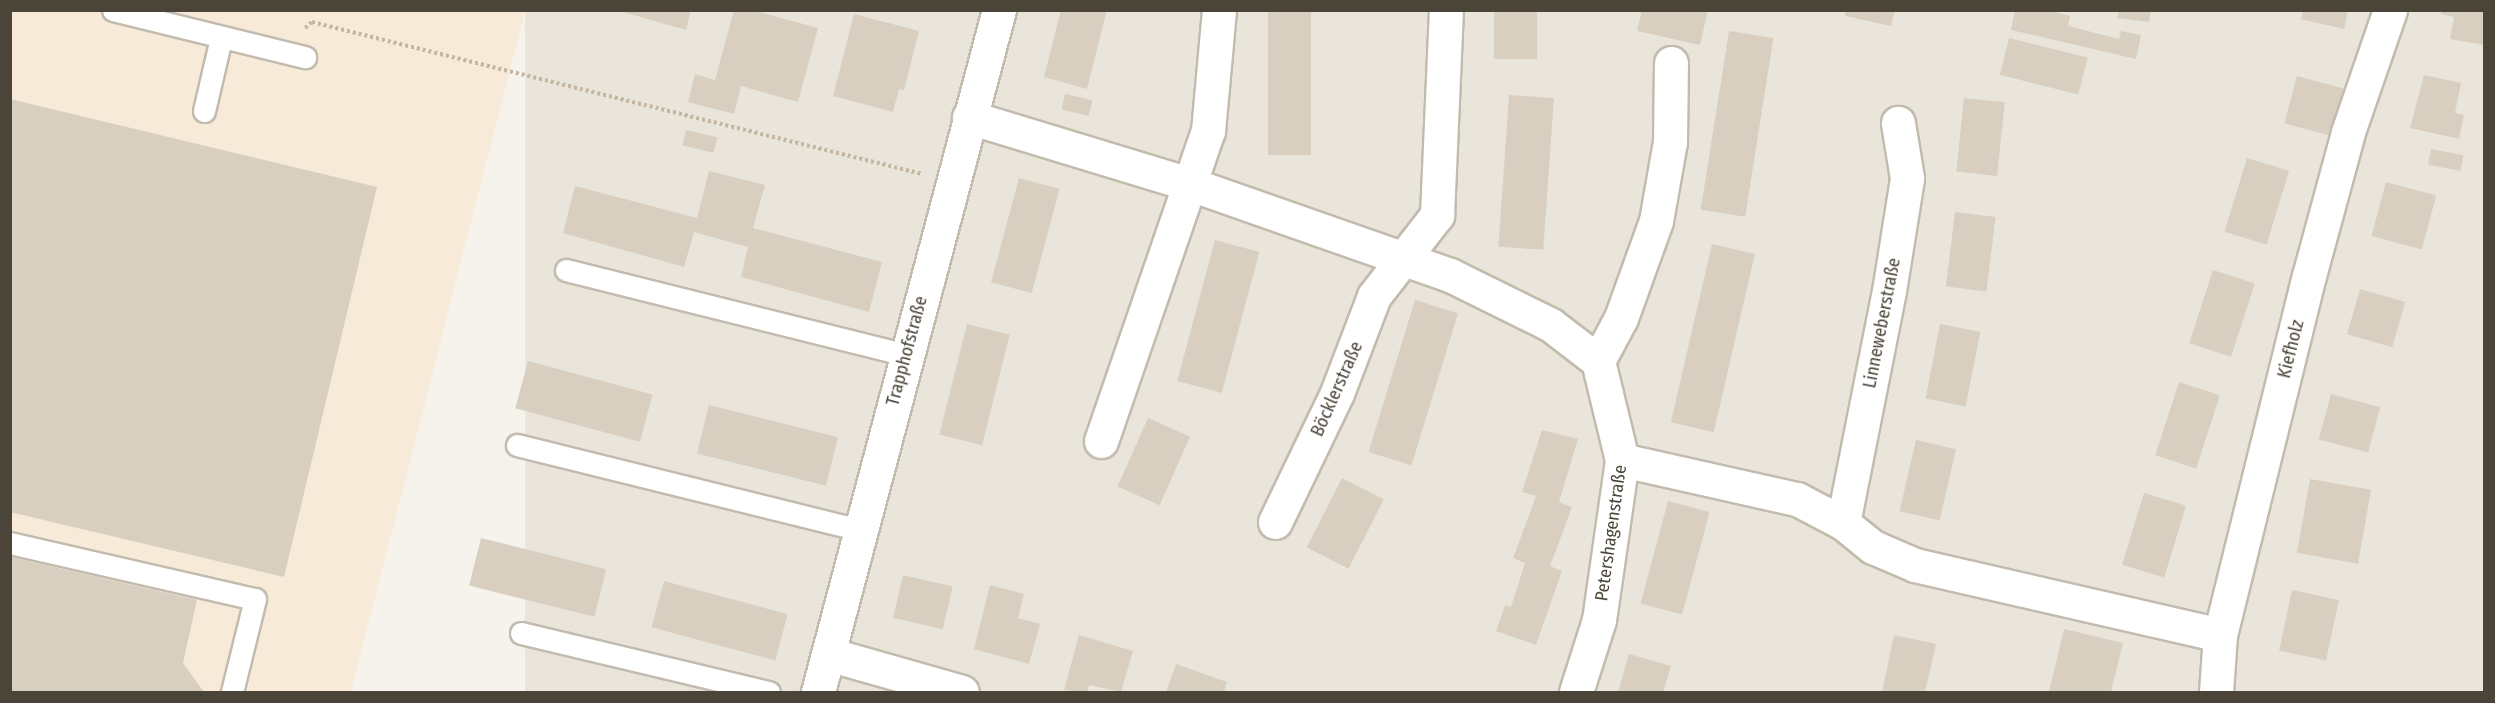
<!DOCTYPE html>
<html>
<head>
<meta charset="utf-8">
<style>
	body { margin:0 }
	#map { position:relative; width:2495px; height:703px; overflow:hidden; background:#f6f3ec; font-family:"Fira Sans Condensed",sans-serif }
	div>[style] { position:absolute }
	.residential>* { inset:0; background:#eae5da; transform-origin:0 0 }
	.commercial>* { inset:0; background:#f7ead8 }
	.building>* { inset:0; background:#d8cfc1; transform-origin:0 0 }
	.path>* { height:4px; margin-top:-2px; transform-origin:0; background:repeating-linear-gradient(90deg,#c4b79f 0 3px,transparent 0 6px) }
	.roads { filter:drop-shadow(2px 0 #c2bbae) drop-shadow(-2px 0 #c2bbae) drop-shadow(0 2px #c2bbae) drop-shadow(0 -2px #c2bbae) }
	.lane>* { height:21px; margin:-10.5px; padding:0 10.5px; transform-origin:10.5px; border-radius:10.5px; background:#fff }
	.street>* { height:33px; margin:-16.5px; padding:0 16.5px; transform-origin:16.5px; border-radius:16.5px; background:#fff }
	span { translate:-50% -50%; white-space:nowrap; text-align:center; line-height:1.15; -webkit-text-stroke:4.5px #fff; paint-order:stroke }
	.street-label { font-size:18px; color:#4b4439 }
	.frame { position:absolute; inset:0; border:12px solid #4b4439; pointer-events:none }
</style>
</head>
<body>
<div id="map">
	<div class="residential">
		<i style="left:525px;top:11px;width:1959px;height:703px"></i>
	</div>
	<div class="commercial">
		<i style="clip-path:polygon(10px 11px,525px 11px,351px 692px,11px 692px)"></i>
	</div>
	<div class="building">
		<i style="clip-path:polygon(616px 10px,691px 10px,686px 30px)"></i>
		<i style="clip-path:polygon(734px 10px,752px 10px,818px 28px,798px 102px,741px 86px,734px 114px,688px 102px,695px 74px,715px 80px)"></i>
		<i style="clip-path:polygon(1061px 10px,1107px 10px,1087px 89px,1044px 77px)"></i>
		<i style="left:1268px;top:10px;width:43px;height:145px"></i>
		<i style="left:1494px;top:10px;width:43px;height:49px"></i>
		<i style="clip-path:polygon(1642px 10px,1708px 10px,1700px 45px,1637px 31px)"></i>
		<i style="clip-path:polygon(1846px 10px,1895px 10px,1891px 26px,1845px 16px)"></i>
		<i style="clip-path:polygon(2015px 10px,2047px 10px,2070px 16px,2068px 26px,2119px 39px,2121px 31px,2141px 35px,2136px 59px,2011px 30px)"></i>
		<i style="clip-path:polygon(2119px 10px,2151px 10px,2149px 22px,2117px 18px)"></i>
		<i style="clip-path:polygon(2303px 10px,2348px 10px,2344px 29px,2301px 19px)"></i>
		<i style="clip-path:polygon(2441px 10px,2484px 10px,2484px 45px,2450px 39px,2454px 17px,2441px 14px)"></i>
		<i style="clip-path:polygon(854px 14px,919px 31px,904px 90px,899px 89px,893px 112px,833px 96px)"></i>
		<i style="left:1729px;top:31px;width:45px;height:181px;rotate:9deg"></i>
		<i style="left:2009px;top:38px;width:81px;height:38px;rotate:14deg"></i>
		<i style="clip-path:polygon(2424px 75px,2461px 83px,2455px 113px,2464px 115px,2459px 139px,2410px 128px)"></i>
		<i style="left:2297px;top:76px;width:48px;height:49px;rotate:15deg"></i>
		<i style="left:1065px;top:94px;width:28px;height:16px;rotate:13deg"></i>
		<i style="left:1509px;top:95px;width:45px;height:152px;rotate:4deg"></i>
		<i style="left:1964px;top:98px;width:41px;height:74px;rotate:6deg"></i>
		<i style="clip-path:polygon(10px 99px,377px 187px,284px 577px,10px 512px)"></i>
		<i style="left:686px;top:130px;width:32px;height:16px;rotate:13deg"></i>
		<i style="left:2431px;top:149px;width:33px;height:16px;rotate:11deg"></i>
		<i style="left:2247px;top:158px;width:44px;height:77px;rotate:17deg"></i>
		<i style="clip-path:polygon(709px 171px,765px 185px,753px 228px,882px 262px,869px 312px,741px 277px,748px 247px,694px 232px,684px 267px,563px 233px,575px 186px,697px 218px)"></i>
		<i style="left:1019px;top:178px;width:42px;height:108px;rotate:15deg"></i>
		<i style="left:2386px;top:182px;width:52px;height:56px;rotate:15deg"></i>
		<i style="left:1955px;top:212px;width:41px;height:75px;rotate:7deg"></i>
		<i style="left:1215px;top:240px;width:46px;height:146px;rotate:15deg"></i>
		<i style="left:1712px;top:244px;width:44px;height:183px;rotate:13deg"></i>
		<i style="left:2213px;top:270px;width:44px;height:77px;rotate:18deg"></i>
		<i style="left:2360px;top:289px;width:47px;height:47px;rotate:16deg"></i>
		<i style="left:1415px;top:300px;width:45px;height:159px;rotate:17deg"></i>
		<i style="left:967px;top:324px;width:44px;height:114px;rotate:14deg"></i>
		<i style="left:1940px;top:324px;width:41px;height:76px;rotate:11deg"></i>
		<i style="left:528px;top:361px;width:129px;height:49px;rotate:15deg"></i>
		<i style="left:2179px;top:382px;width:43px;height:77px;rotate:18deg"></i>
		<i style="left:2331px;top:394px;width:51px;height:47px;rotate:15deg"></i>
		<i style="left:709px;top:405px;width:133px;height:50px;rotate:14deg"></i>
		<i style="left:1148px;top:418px;width:46px;height:75px;rotate:24deg"></i>
		<i style="clip-path:polygon(1542px 430px,1578px 439px,1559px 502px,1572px 507px,1550px 566px,1562px 571px,1536px 645px,1496px 631px,1505px 605px,1511px 607px,1525px 563px,1513px 558px,1536px 496px,1522px 492px)"></i>
		<i style="left:1916px;top:440px;width:41px;height:73px;rotate:13deg"></i>
		<i style="left:1342px;top:478px;width:47px;height:78px;rotate:27deg"></i>
		<i style="left:2310px;top:479px;width:62px;height:75px;rotate:10deg"></i>
		<i style="left:2144px;top:493px;width:44px;height:75px;rotate:17deg"></i>
		<i style="left:1668px;top:501px;width:43px;height:106px;rotate:15deg"></i>
		<i style="left:481px;top:538px;width:129px;height:49px;rotate:14deg"></i>
		<i style="clip-path:polygon(10px 557px,197px 600px,183px 663px,204px 692px,10px 692px)"></i>
		<i style="left:903px;top:575px;width:51px;height:44px;rotate:13deg"></i>
		<i style="left:664px;top:581px;width:128px;height:48px;rotate:15deg"></i>
		<i style="clip-path:polygon(990px 585px,1024px 594px,1018px 618px,1040px 624px,1029px 664px,974px 649px)"></i>
		<i style="left:2292px;top:590px;width:48px;height:62px;rotate:12deg"></i>
		<i style="clip-path:polygon(2064px 629px,2123px 643px,2111px 692px,2049px 692px)"></i>
		<i style="clip-path:polygon(1079px 635px,1133px 651px,1121px 692px,1089px 685px,1087px 692px,1064px 690px)"></i>
		<i style="clip-path:polygon(1894px 635px,1936px 644px,1925px 692px,1882px 692px)"></i>
		<i style="clip-path:polygon(1629px 654px,1671px 666px,1663px 692px,1618px 692px)"></i>
		<i style="clip-path:polygon(1176px 664px,1227px 682px,1224px 692px,1166px 692px)"></i>
	</div>
	<div class="path">
		<i style="left:305px;top:28px;width:9px;rotate:-41deg"></i>
		<i style="left:312px;top:22px;width:629px;rotate:13.99deg"></i>
	</div>
	<div class="roads">
		<div class="lane">
			<i style="left:113px;top:10px;width:198px;rotate:13.8deg"></i>
			<i style="left:204px;top:111px;width:75px;rotate:-76.9deg"></i>
			<i style="left:566px;top:270px;width:350px;rotate:14deg"></i>
			<i style="left:517px;top:445px;width:353px;rotate:13.9deg"></i>
			<i style="left:10px;top:543px;width:251px;rotate:12.9deg"></i>
			<i style="left:255px;top:599px;width:96px;rotate:103.9deg"></i>
			<i style="left:521px;top:633px;width:255px;rotate:13.4deg"></i>
		</div>
		<div class="street">
			<i style="left:969px;top:117px;width:231px;rotate:16.9deg"></i>
			<i style="left:1190px;top:184px;width:275px;rotate:19.3deg"></i>
			<i style="left:1450px;top:275px;width:113px;rotate:26.3deg"></i>
			<i style="left:1551px;top:325px;width:59px;rotate:37.5deg"></i>
			<i style="left:1101px;top:441px;width:328px;rotate:-71deg"></i>
			<i style="left:1208px;top:131px;width:121px;rotate:-84.8deg"></i>
			<i style="left:1622px;top:460px;width:179px;rotate:12.6deg"></i>
			<i style="left:1797px;top:499px;width:52px;rotate:27.6deg"></i>
			<i style="left:1843px;top:523px;width:38px;rotate:39deg"></i>
			<i style="left:1873px;top:547px;width:46px;rotate:23.2deg"></i>
			<i style="left:1915px;top:565px;width:313px;rotate:12.9deg"></i>
			<i style="left:1275px;top:522px;width:143px;rotate:-64.3deg"></i>
			<i style="left:1337px;top:393px;width:104px;rotate:-69.1deg"></i>
			<i style="left:1374px;top:296px;width:103px;rotate:-52.1deg"></i>
			<i style="left:1437px;top:215px;width:205px;rotate:-87.5deg"></i>
			<i style="left:1843px;top:523px;width:237px;rotate:-78.8deg"></i>
			<i style="left:1889px;top:291px;width:114px;rotate:-80.9deg"></i>
			<i style="left:1907px;top:178px;width:56px;rotate:-99.3deg"></i>
			<i style="left:828px;top:654px;width:139px;rotate:15.8deg"></i>
			<i style="left:818px;top:692px;width:706px;rotate:-75.14deg"></i>
			<i style="left:1576px;top:692px;width:76px;rotate:-72.3deg"></i>
			<i style="left:1599px;top:620px;width:162px;rotate:-81.8deg"></i>
			<i style="left:1622px;top:460px;width:102px;rotate:-103.6deg"></i>
			<i style="left:1598px;top:361px;width:49px;rotate:-61.9deg"></i>
			<i style="left:1621px;top:318px;width:103px;rotate:-70.2deg"></i>
			<i style="left:1656px;top:221px;width:80px;rotate:-80deg"></i>
			<i style="left:1670px;top:142px;width:79px;rotate:-89.3deg"></i>
			<i style="left:2216px;top:692px;width:57px;rotate:-86deg"></i>
			<i style="left:2220px;top:635px;width:370px;rotate:-76.1deg"></i>
			<i style="left:2309px;top:276px;width:149px;rotate:-74.8deg"></i>
			<i style="left:2348px;top:132px;width:129px;rotate:-71deg"></i>
		</div>
	</div>
	<div class="street-label">
		<span style="left:1882px;top:323px;rotate:-79deg">Linneweberstraße</span>
		<span style="left:2291px;top:349px;rotate:-76deg">Kiefholz</span>
		<span style="left:907px;top:351px;rotate:-75deg">Trapphofstraße</span>
		<span style="left:1337px;top:389px;rotate:-66deg">Böcklerstraße</span>
		<span style="left:1611px;top:533px;rotate:-82deg">Petershagenstraße</span>
	</div>
	<div class="frame"></div>
</div>
</body>
</html>
